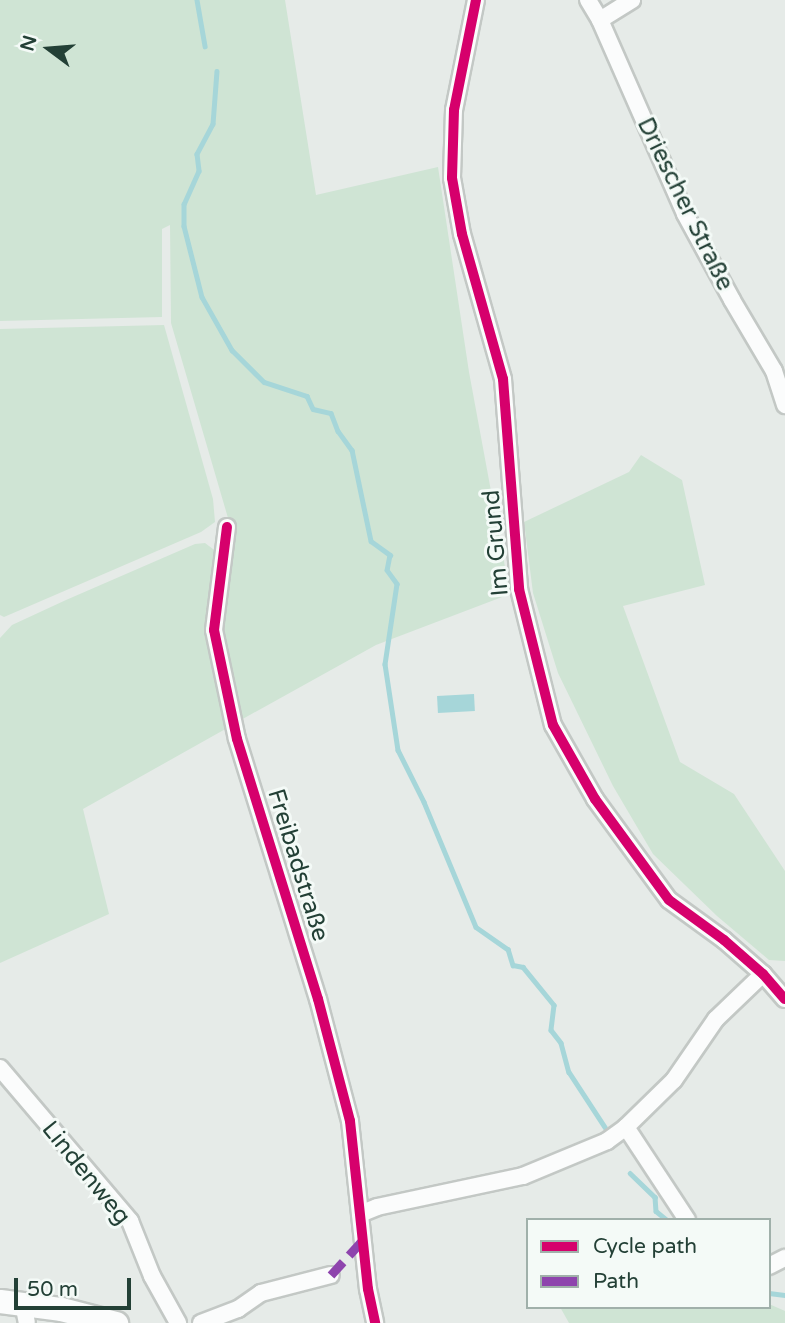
<!DOCTYPE html>
<html>
<head>
<meta charset="utf-8">
<style>
	body { margin:0 }
	#map { position:relative; width:785px; height:1323px; overflow:hidden; background:#e6ebe8; font-family:"Varela Round",sans-serif }
	div>[style] { position:absolute }
	.green>* { inset:0; background:#cfe4d4 }
	.water>* { inset:0; background:#a6d6d9; transform-origin:0 0 }
	.stream>* { height:4.5px; margin:-2.25px; padding:0 2.25px; transform-origin:2.25px; border-radius:2.25px; background:#a6d6d9 }
	.roads { filter:drop-shadow(2px 0 #c3c8c5) drop-shadow(-2px 0 #c3c8c5) drop-shadow(0 2px #c3c8c5) drop-shadow(0 -2px #c3c8c5) }
	.street>* { height:16px; margin:-8px; padding:0 8px; transform-origin:8px; border-radius:8px; background:#fbfcfc }
	.secondary>* { height:23px; margin:-11.5px; padding:0 11.5px; transform-origin:11.5px; border-radius:11.5px; background:#fbfcfc }
	.quiet>* { height:9px; margin-top:-4.5px; transform-origin:0; background:repeating-linear-gradient(90deg,#8e44ad 0 18px,transparent 0 27px) }
	.cycleway>* { height:10px; margin:-5px; padding:0 5px; transform-origin:5px; border-radius:5px; background:#d6006c }
	span { translate:-50% -50%; white-space:nowrap; text-align:center; line-height:1.15; -webkit-text-stroke:6px #f4faf7; paint-order:stroke }
	.street-label { font-size:24px; color:#234036 }
	.legend { position:absolute; left:526px; top:1218px; width:245px; height:91px; box-sizing:border-box; background:#f4faf7; border:2px solid #a0b0aa; margin:0; padding:9px 12px; list-style:none; font-size:21px; color:#234036 }
	.legend li { display:flex; align-items:center; gap:14px; height:35px }
	.legend b { width:35px; border:2px solid #a0b0aa }
	.north { position:absolute; left:14px; top:14px; width:70px; height:70px; -webkit-text-stroke:5px #f4faf7; paint-order:stroke; rotate:286deg; font-size:19px; font-weight:700; line-height:28px; text-align:center; color:#234036 }
	.north::after { content:''; display:block; margin:auto; width:24px; height:32px; background:#234036; clip-path:polygon(50% 0,100% 100%,50% 72%,0 100%) }
	.scale { position:absolute; left:14px; top:1278px; width:117px; height:32px; box-sizing:border-box; border:4px solid #234036; border-top:0; padding-left:9px; font-size:21px; line-height:24px; white-space:nowrap; color:#234036; -webkit-text-stroke:5px #f4faf7; paint-order:stroke }
</style>
</head>
<body>
<div id="map">
	<div class="green">
		<i style="clip-path:polygon(0 0,285px 0,316px 195px,438px 167px,469px 372px,510px 594px,376px 645px,239px 721px,222px 625px,230px 535px,228px 518px,171px 323px,170px 225px,162px 229px,162px 317px,0 321px)"></i>
		<i style="clip-path:polygon(164px 325px,213px 499px,215px 522px,201px 532px,4px 617px,0 615px,0 329px)"></i>
		<i style="clip-path:polygon(641px 455px,682px 480px,705px 585px,623px 606px,680px 762px,734px 794px,785px 871px,785px 961px,769px 960px,717px 916px,653px 854px,613px 786px,558px 673px,533px 593px,524px 522px,629px 472px)"></i>
		<i style="clip-path:polygon(205px 543px,217px 552px,216px 574px,229px 727px,83px 809px,109px 914px,0 963px,0 638px,12px 625px,66px 600px,195px 544px)"></i>
		<i style="clip-path:polygon(769px 1304px,785px 1311px,785px 1323px,569px 1323px,560px 1307px,769px 1307px)"></i>
	</div>
	<div class="water">
		<i style="left:474px;top:694px;width:17px;height:37px;rotate:87deg"></i>
	</div>
	<div class="stream">
		<i style="left:197px;top:0;width:47px;rotate:80.1deg"></i>
		<i style="left:217px;top:71px;width:53px;rotate:94.3deg"></i>
		<i style="left:213px;top:124px;width:34px;rotate:118deg"></i>
		<i style="left:197px;top:154px;width:17px;rotate:83deg"></i>
		<i style="left:199px;top:171px;width:36px;rotate:114deg"></i>
		<i style="left:184px;top:204px;width:22px;rotate:90deg"></i>
		<i style="left:184px;top:226px;width:73px;rotate:75.8deg"></i>
		<i style="left:202px;top:297px;width:61px;rotate:60.5deg"></i>
		<i style="left:232px;top:350px;width:45px;rotate:45deg"></i>
		<i style="left:264px;top:382px;width:45px;rotate:18deg"></i>
		<i style="left:307px;top:396px;width:14px;rotate:65deg"></i>
		<i style="left:313px;top:409px;width:18px;rotate:13deg"></i>
		<i style="left:331px;top:413px;width:19px;rotate:69deg"></i>
		<i style="left:338px;top:431px;width:24px;rotate:54deg"></i>
		<i style="left:352px;top:450px;width:93px;rotate:78.2deg"></i>
		<i style="left:371px;top:541px;width:24px;rotate:36deg"></i>
		<i style="left:390px;top:555px;width:15px;rotate:101deg"></i>
		<i style="left:387px;top:570px;width:17px;rotate:54deg"></i>
		<i style="left:397px;top:584px;width:81px;rotate:98.5deg"></i>
		<i style="left:385px;top:664px;width:87px;rotate:81.4deg"></i>
		<i style="left:398px;top:750px;width:58px;rotate:63.4deg"></i>
		<i style="left:424px;top:802px;width:135px;rotate:67.4deg"></i>
		<i style="left:476px;top:927px;width:39px;rotate:35deg"></i>
		<i style="left:508px;top:949px;width:17px;rotate:73deg"></i>
		<i style="left:513px;top:965px;width:10px;rotate:11deg"></i>
		<i style="left:523px;top:967px;width:49px;rotate:50.8deg"></i>
		<i style="left:554px;top:1005px;width:25px;rotate:97deg"></i>
		<i style="left:551px;top:1030px;width:16px;rotate:52deg"></i>
		<i style="left:561px;top:1043px;width:30px;rotate:75deg"></i>
		<i style="left:569px;top:1072px;width:66px;rotate:56.8deg"></i>
		<i style="left:630px;top:1173px;width:35px;rotate:44deg"></i>
		<i style="left:655px;top:1197px;width:14px;rotate:86deg"></i>
		<i style="left:656px;top:1211px;width:14px;rotate:39deg"></i>
		<i style="left:769px;top:1293px;width:16px;rotate:7deg"></i>
		<i style="left:537px;top:1307px;width:4px"></i>
	</div>
	<div class="roads">
		<div class="street">
			<i style="left:476px;top:0;width:112px;rotate:101.3deg"></i>
			<i style="left:454px;top:110px;width:68px;rotate:91.7deg"></i>
			<i style="left:452px;top:178px;width:57px;rotate:79.9deg"></i>
			<i style="left:462px;top:234px;width:151px;rotate:74.2deg"></i>
			<i style="left:503px;top:379px;width:211px;rotate:85.6deg"></i>
			<i style="left:519px;top:589px;width:140px;rotate:76deg"></i>
			<i style="left:553px;top:725px;width:85px;rotate:60.4deg"></i>
			<i style="left:595px;top:799px;width:125px;rotate:53.8deg"></i>
			<i style="left:669px;top:900px;width:68px;rotate:36deg"></i>
			<i style="left:724px;top:940px;width:52px;rotate:41.1deg"></i>
			<i style="left:763px;top:974px;width:33px;rotate:49deg"></i>
			<i style="left:588px;top:0;width:23px;rotate:59deg"></i>
			<i style="left:600px;top:20px;width:212px;rotate:66.3deg"></i>
			<i style="left:685px;top:214px;width:98px;rotate:61.3deg"></i>
			<i style="left:732px;top:300px;width:82px;rotate:59.4deg"></i>
			<i style="left:774px;top:371px;width:36px;rotate:72deg"></i>
			<i style="left:600px;top:20px;width:38px;rotate:-32deg"></i>
			<i style="left:227px;top:527px;width:104px;rotate:97.2deg"></i>
			<i style="left:214px;top:630px;width:111px;rotate:78.1deg"></i>
			<i style="left:237px;top:739px;width:272px;rotate:72.7deg"></i>
			<i style="left:318px;top:999px;width:126px;rotate:75.3deg"></i>
			<i style="left:350px;top:1121px;width:169px;rotate:83.9deg"></i>
			<i style="left:368px;top:1289px;width:35px;rotate:78deg"></i>
			<i style="left:0;top:1068px;width:201px;rotate:49.6deg"></i>
			<i style="left:130px;top:1221px;width:59px;rotate:68.2deg"></i>
			<i style="left:152px;top:1276px;width:54px;rotate:61deg"></i>
			<i style="left:626px;top:1127px;width:111px;rotate:56.7deg"></i>
			<i style="left:360px;top:1214px;width:18px;rotate:-22deg"></i>
			<i style="left:377px;top:1207px;width:149px;rotate:-12deg"></i>
			<i style="left:523px;top:1176px;width:91px;rotate:-22.6deg"></i>
			<i style="left:607px;top:1141px;width:24px;rotate:-36deg"></i>
			<i style="left:626px;top:1127px;width:67px;rotate:-44.4deg"></i>
			<i style="left:674px;top:1080px;width:74px;rotate:-55.5deg"></i>
			<i style="left:716px;top:1019px;width:65px;rotate:-43.8deg"></i>
			<i style="left:769px;top:1266px;width:18px;rotate:-27deg"></i>
			<i style="left:23px;top:1303px;width:20px;rotate:79deg"></i>
			<i style="left:201px;top:1323px;width:40px;rotate:-21deg"></i>
			<i style="left:238px;top:1309px;width:28px;rotate:-35deg"></i>
			<i style="left:261px;top:1293px;width:72px;rotate:-14.4deg"></i>
		</div>
		<div class="secondary">
			<i style="left:0;top:1301px;width:62px;rotate:7.5deg"></i>
			<i style="left:61px;top:1309px;width:57px;rotate:14.3deg"></i>
		</div>
	</div>
	<div class="quiet">
		<i style="left:331px;top:1275px;width:47px;rotate:-47.6deg"></i>
	</div>
	<div class="cycleway">
		<i style="left:476px;top:0;width:112px;rotate:101.3deg"></i>
		<i style="left:454px;top:110px;width:68px;rotate:91.7deg"></i>
		<i style="left:452px;top:178px;width:57px;rotate:79.9deg"></i>
		<i style="left:462px;top:234px;width:151px;rotate:74.2deg"></i>
		<i style="left:503px;top:379px;width:211px;rotate:85.6deg"></i>
		<i style="left:519px;top:589px;width:140px;rotate:76deg"></i>
		<i style="left:553px;top:725px;width:85px;rotate:60.4deg"></i>
		<i style="left:595px;top:799px;width:125px;rotate:53.8deg"></i>
		<i style="left:669px;top:900px;width:68px;rotate:36deg"></i>
		<i style="left:724px;top:940px;width:52px;rotate:41.1deg"></i>
		<i style="left:763px;top:974px;width:33px;rotate:49deg"></i>
		<i style="left:227px;top:527px;width:104px;rotate:97.2deg"></i>
		<i style="left:214px;top:630px;width:111px;rotate:78.1deg"></i>
		<i style="left:237px;top:739px;width:272px;rotate:72.7deg"></i>
		<i style="left:318px;top:999px;width:126px;rotate:75.3deg"></i>
		<i style="left:350px;top:1121px;width:169px;rotate:83.9deg"></i>
		<i style="left:368px;top:1289px;width:35px;rotate:78deg"></i>
	</div>
	<div class="street-label">
		<span style="left:685px;top:204px;rotate:64deg">Driescher Straße</span>
		<span style="left:496px;top:543px;rotate:-95deg">Im Grund</span>
		<span style="left:298px;top:865px;rotate:73deg">Freibadstraße</span>
		<span style="left:86px;top:1173px;rotate:51deg">Lindenweg</span>
	</div>
	<ul class="legend">
	<li><b style="height:9px;background:#d6006c"></b>Cycle path</li>
	<li><b style="height:9px;background:#8e44ad"></b>Path</li>
	</ul>
	<div class="north">N</div>
	<div class="scale">50 m</div>
</div>
</body>
</html>
